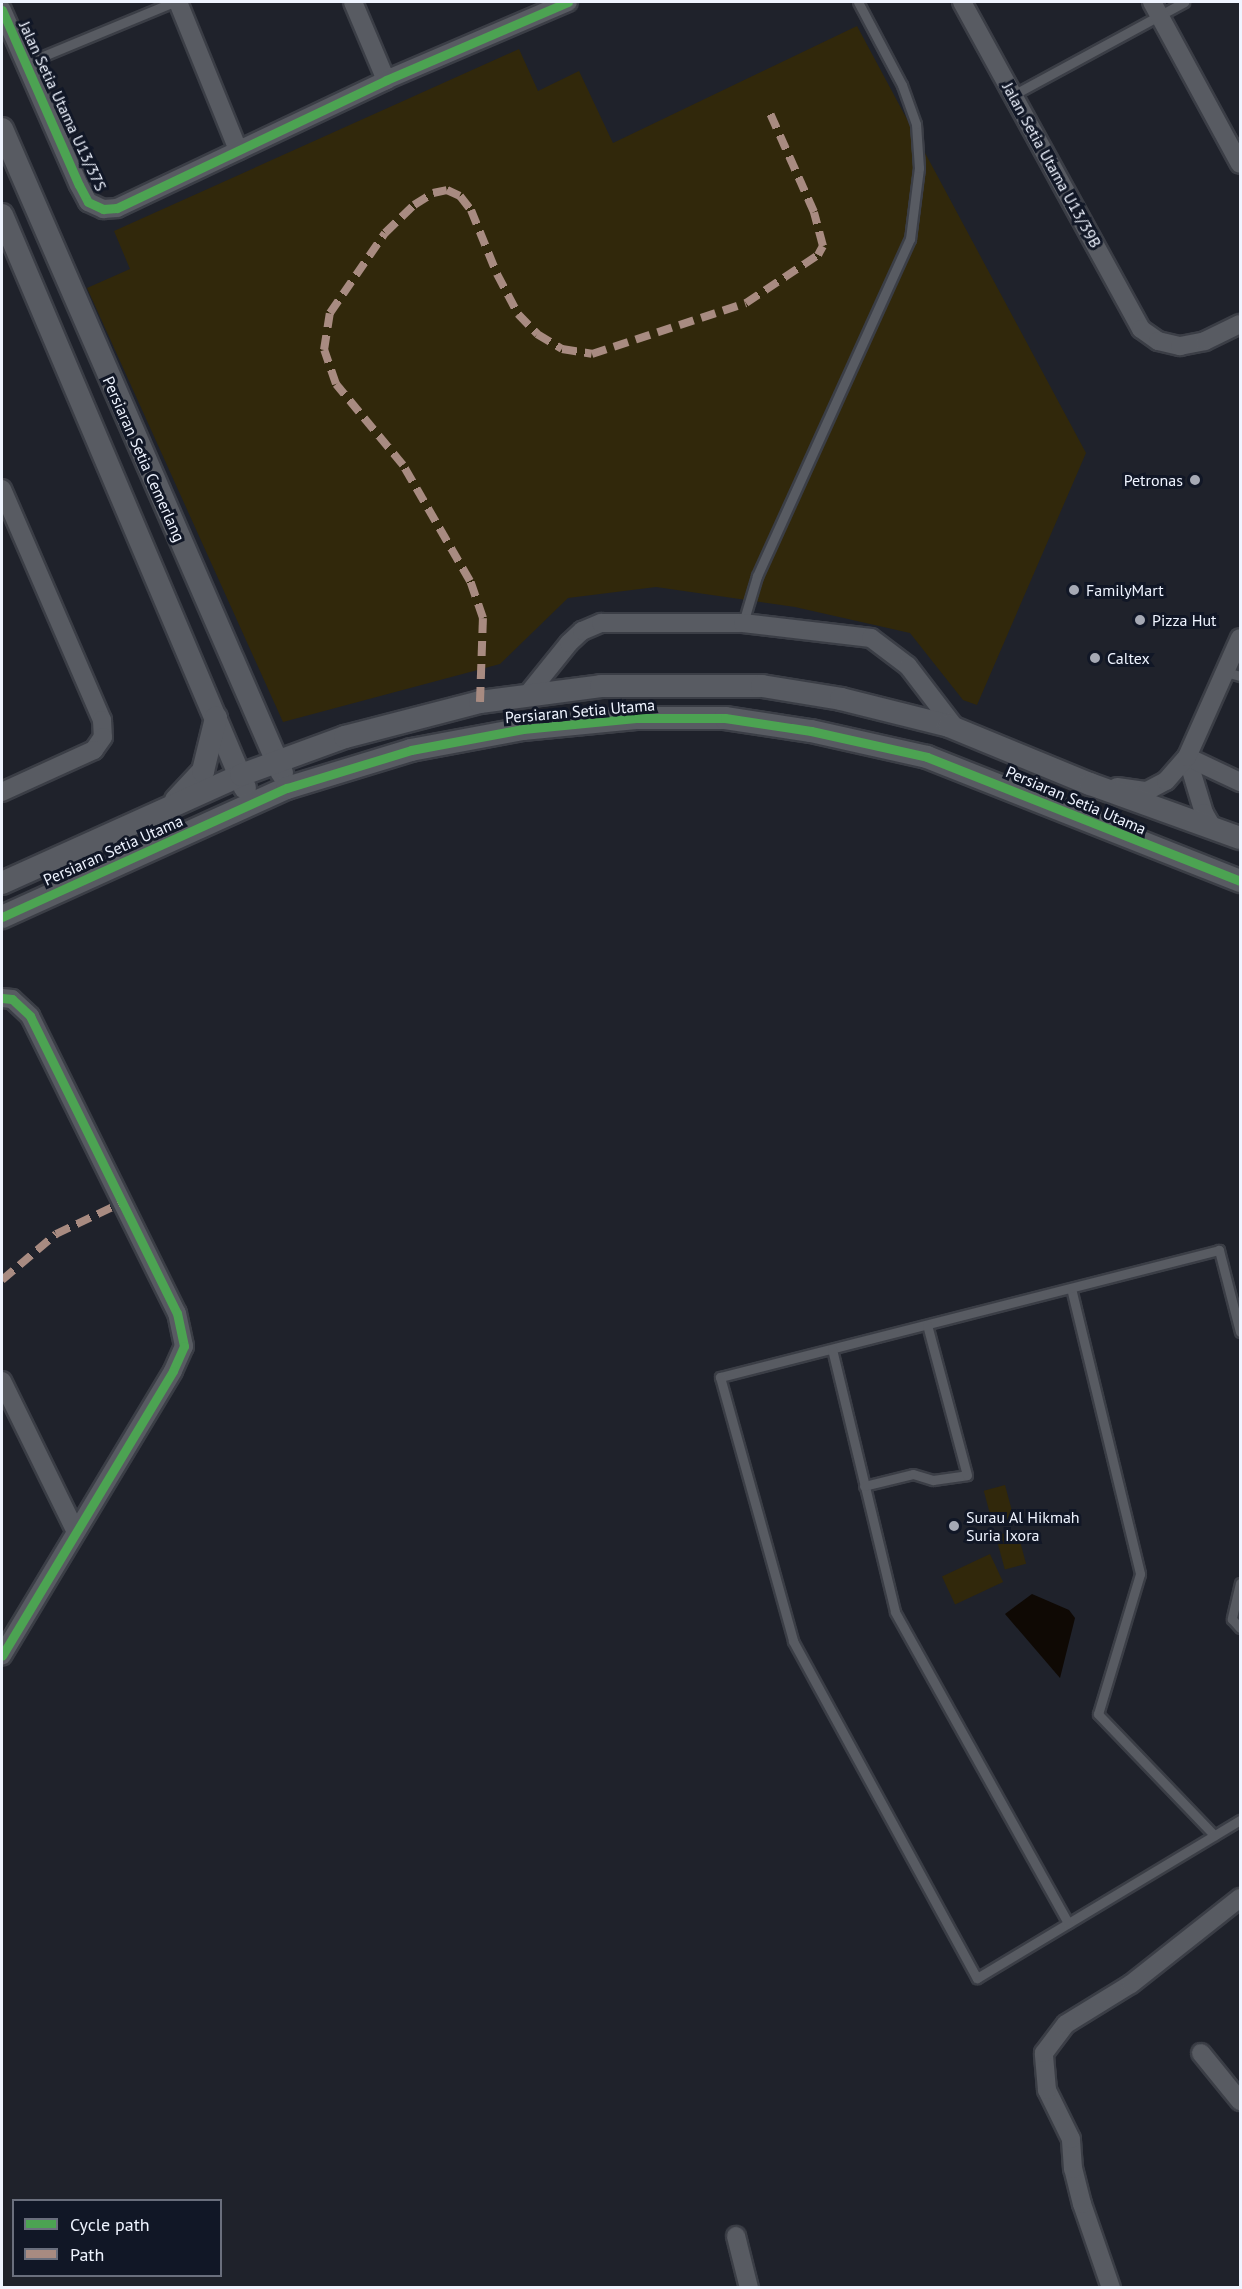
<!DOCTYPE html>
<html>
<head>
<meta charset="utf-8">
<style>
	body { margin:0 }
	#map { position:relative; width:1242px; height:2289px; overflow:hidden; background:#1f222b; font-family:"PT Sans",sans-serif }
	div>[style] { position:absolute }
	.green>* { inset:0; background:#31280b; transform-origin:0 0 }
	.water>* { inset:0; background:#0f0904 }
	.roads { filter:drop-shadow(2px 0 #3b3e46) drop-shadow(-2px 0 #3b3e46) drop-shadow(0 2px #3b3e46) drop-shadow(0 -2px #3b3e46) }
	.service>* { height:9px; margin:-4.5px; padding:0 4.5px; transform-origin:4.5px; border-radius:4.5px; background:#585b62 }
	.minor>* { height:18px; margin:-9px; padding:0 9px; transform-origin:9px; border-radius:9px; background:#585b62 }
	.tertiary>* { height:22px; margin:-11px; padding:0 11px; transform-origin:11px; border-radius:11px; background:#585b62 }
	.quiet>* { height:8px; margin-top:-4px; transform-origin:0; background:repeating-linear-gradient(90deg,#a88b81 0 15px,transparent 0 23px) }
	.cycleway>* { height:9px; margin:-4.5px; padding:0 4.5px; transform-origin:4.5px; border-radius:4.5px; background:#4ca352 }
	.dots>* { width:16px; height:16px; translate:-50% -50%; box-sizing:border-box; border:3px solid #111726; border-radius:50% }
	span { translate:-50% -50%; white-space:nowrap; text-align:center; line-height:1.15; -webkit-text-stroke:6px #111726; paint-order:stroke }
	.street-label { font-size:16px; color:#eff4ff }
	.poi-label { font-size:16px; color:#eff4ff }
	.right { translate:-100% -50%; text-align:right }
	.left { translate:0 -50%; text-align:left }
	.frame { position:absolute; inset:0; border:3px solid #eff4ff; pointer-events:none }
	.legend { position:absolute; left:12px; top:2199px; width:210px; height:78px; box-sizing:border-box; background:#111726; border:2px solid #6a6f7d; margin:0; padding:8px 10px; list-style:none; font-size:18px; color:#eff4ff }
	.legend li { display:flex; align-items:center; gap:12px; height:30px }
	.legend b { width:30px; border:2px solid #6a6f7d }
</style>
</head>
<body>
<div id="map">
	<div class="green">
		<i style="clip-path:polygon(857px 26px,1086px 453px,977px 705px,963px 700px,910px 633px,795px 607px,656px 587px,568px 598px,500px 664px,283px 722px,87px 288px,130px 269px,114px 231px,519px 49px,538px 91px,579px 71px,613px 143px)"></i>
		<i style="left:1005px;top:1485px;width:35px;height:22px;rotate:75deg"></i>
		<i style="left:1017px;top:1530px;width:35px;height:22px;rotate:75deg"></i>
		<i style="left:990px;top:1554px;width:31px;height:53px;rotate:65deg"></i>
	</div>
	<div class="water">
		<i style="clip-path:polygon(1032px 1594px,1069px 1610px,1075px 1618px,1060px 1678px,1005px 1614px)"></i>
	</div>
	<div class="roads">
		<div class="service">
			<i style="left:24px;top:64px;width:162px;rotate:-22.5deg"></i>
			<i style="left:1013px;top:95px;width:195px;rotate:-28.5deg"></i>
			<i style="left:743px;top:623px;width:49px;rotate:-73.4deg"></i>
			<i style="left:757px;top:576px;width:370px;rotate:-65.6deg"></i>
			<i style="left:910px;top:239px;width:72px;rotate:-82.8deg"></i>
			<i style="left:919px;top:168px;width:44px;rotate:-93.9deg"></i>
			<i style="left:916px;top:124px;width:41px;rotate:-109.7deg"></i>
			<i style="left:902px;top:85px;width:94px;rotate:-117.9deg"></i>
			<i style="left:1226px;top:672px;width:15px;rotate:16deg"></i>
			<i style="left:1071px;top:1288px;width:294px;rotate:76.4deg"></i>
			<i style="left:1140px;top:1574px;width:146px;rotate:106.7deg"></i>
			<i style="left:1098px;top:1714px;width:168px;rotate:46.2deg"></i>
			<i style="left:1240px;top:1332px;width:85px;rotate:-104.4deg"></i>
			<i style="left:1219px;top:1250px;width:515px;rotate:165.72deg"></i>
			<i style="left:720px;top:1377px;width:274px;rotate:74.5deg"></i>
			<i style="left:793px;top:1641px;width:384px;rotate:61.4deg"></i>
			<i style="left:977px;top:1978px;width:307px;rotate:-31deg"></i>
			<i style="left:832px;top:1349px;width:270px;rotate:76.5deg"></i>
			<i style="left:895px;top:1612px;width:356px;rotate:60.9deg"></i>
			<i style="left:864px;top:1486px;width:50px;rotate:-13.8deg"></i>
			<i style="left:913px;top:1474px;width:21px;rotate:17deg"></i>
			<i style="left:933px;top:1480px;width:34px;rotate:-8deg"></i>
			<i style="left:967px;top:1475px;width:155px;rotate:-104.9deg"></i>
			<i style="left:1240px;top:1583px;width:37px;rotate:103deg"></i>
			<i style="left:1232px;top:1619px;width:12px;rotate:48deg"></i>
		</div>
		<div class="minor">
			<i style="left:178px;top:2px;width:160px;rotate:67.9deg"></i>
			<i style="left:353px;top:2px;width:85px;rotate:67.1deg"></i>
			<i style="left:962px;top:2px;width:373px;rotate:61.3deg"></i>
			<i style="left:1141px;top:329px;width:21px;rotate:35deg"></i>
			<i style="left:1158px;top:341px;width:23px;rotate:13deg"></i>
			<i style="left:1180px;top:346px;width:25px;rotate:-11deg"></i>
			<i style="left:1205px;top:341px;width:39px;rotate:-26deg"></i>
			<i style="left:1152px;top:2px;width:184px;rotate:61.5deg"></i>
			<i style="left:2px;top:10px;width:191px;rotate:66.3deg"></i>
			<i style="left:79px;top:185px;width:19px;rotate:62deg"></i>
			<i style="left:88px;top:202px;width:17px;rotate:25deg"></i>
			<i style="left:103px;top:209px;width:14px;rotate:-4deg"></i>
			<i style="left:117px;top:208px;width:298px;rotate:-25.4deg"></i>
			<i style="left:386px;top:80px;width:198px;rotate:-23.2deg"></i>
			<i style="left:2px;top:489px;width:252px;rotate:66.6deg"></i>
			<i style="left:102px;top:720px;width:17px;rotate:87deg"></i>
			<i style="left:103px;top:737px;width:16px;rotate:125deg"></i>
			<i style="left:94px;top:750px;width:101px;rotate:155.5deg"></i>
			<i style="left:528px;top:694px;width:65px;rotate:-51.2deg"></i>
			<i style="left:569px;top:643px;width:18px;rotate:-43deg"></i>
			<i style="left:582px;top:631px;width:21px;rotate:-23deg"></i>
			<i style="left:601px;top:623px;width:142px"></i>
			<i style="left:743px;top:623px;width:129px;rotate:6.7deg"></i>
			<i style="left:871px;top:638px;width:46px;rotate:37.1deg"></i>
			<i style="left:908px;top:666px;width:81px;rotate:52.6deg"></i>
			<i style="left:1187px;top:757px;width:59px;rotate:73.1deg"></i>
			<i style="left:1204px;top:813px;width:20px;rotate:60deg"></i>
			<i style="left:1187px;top:757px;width:59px;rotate:25.3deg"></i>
			<i style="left:1117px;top:787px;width:30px;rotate:8deg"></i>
			<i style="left:1147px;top:791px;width:21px;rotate:-28deg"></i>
			<i style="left:1166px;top:781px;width:32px;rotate:-49deg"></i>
			<i style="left:1187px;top:757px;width:130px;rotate:-66deg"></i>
			<i style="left:2px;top:998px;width:10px;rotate:6deg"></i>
			<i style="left:12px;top:999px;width:25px;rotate:43deg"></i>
			<i style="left:30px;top:1016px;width:331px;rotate:63.7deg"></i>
			<i style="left:177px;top:1313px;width:34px;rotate:78deg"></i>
			<i style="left:184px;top:1346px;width:27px;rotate:114deg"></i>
			<i style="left:173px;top:1371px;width:332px;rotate:121deg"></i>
			<i style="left:2px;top:1381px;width:168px;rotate:63.9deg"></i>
			<i style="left:1201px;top:2053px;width:62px;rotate:50.9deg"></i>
			<i style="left:736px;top:2236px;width:54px;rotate:76deg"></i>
			<i style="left:1111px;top:2288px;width:89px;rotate:-109deg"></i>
			<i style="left:1082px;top:2204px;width:36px;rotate:-104deg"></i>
			<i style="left:1073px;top:2169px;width:30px;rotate:-94deg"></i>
			<i style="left:1071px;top:2139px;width:55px;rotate:-116.1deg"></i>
			<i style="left:1047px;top:2090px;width:37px;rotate:-95deg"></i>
			<i style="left:1044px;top:2053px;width:36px;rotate:-53deg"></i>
			<i style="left:1066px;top:2024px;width:76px;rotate:-31.6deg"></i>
			<i style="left:1131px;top:1984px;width:139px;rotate:-38.3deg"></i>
		</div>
		<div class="tertiary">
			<i style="left:2px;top:129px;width:702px;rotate:66.5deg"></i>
			<i style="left:2px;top:215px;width:622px;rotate:67.02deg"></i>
			<i style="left:176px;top:800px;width:40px;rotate:-47deg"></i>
			<i style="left:203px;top:771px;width:55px;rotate:-76.2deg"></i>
			<i style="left:2px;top:883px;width:262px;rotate:-24.3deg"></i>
			<i style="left:241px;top:775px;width:111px;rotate:-20.1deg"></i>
			<i style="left:345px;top:737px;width:139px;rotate:-14.5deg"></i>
			<i style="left:480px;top:702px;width:122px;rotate:-7.5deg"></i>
			<i style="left:601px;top:686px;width:161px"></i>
			<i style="left:762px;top:686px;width:80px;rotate:9.3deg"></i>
			<i style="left:841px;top:699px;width:111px;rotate:14deg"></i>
			<i style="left:949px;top:726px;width:152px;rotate:22.4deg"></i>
			<i style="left:1090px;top:784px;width:159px;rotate:19.8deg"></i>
			<i style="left:2px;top:917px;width:313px;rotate:-24.4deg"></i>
			<i style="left:287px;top:788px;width:130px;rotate:-17deg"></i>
			<i style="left:411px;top:750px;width:114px;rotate:-10.6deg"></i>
			<i style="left:523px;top:729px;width:116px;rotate:-5.5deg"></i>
			<i style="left:638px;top:718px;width:87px"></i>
			<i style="left:725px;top:718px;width:87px;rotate:8.6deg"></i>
			<i style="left:811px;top:731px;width:119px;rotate:12.6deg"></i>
			<i style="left:927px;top:757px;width:337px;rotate:21.6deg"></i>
		</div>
	</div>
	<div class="quiet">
		<i style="left:480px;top:702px;width:84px;rotate:-88deg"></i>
		<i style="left:483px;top:618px;width:39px;rotate:-109deg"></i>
		<i style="left:470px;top:581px;width:134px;rotate:-120deg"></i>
		<i style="left:403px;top:465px;width:105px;rotate:-129.6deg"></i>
		<i style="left:336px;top:384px;width:36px;rotate:-109deg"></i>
		<i style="left:324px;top:350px;width:37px;rotate:-81deg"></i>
		<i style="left:330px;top:313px;width:97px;rotate:-55.5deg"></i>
		<i style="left:385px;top:233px;width:40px;rotate:-44deg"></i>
		<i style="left:414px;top:205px;width:22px;rotate:-32deg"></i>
		<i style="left:433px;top:193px;width:14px;rotate:-12deg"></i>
		<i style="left:447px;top:190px;width:14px;rotate:25deg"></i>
		<i style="left:460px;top:196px;width:18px;rotate:52deg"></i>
		<i style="left:471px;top:210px;width:69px;rotate:67.9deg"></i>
		<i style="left:497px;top:274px;width:45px;rotate:62.3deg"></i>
		<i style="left:518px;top:314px;width:28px;rotate:46deg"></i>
		<i style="left:537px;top:334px;width:29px;rotate:31deg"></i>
		<i style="left:562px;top:349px;width:30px;rotate:9deg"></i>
		<i style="left:592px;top:354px;width:162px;rotate:-18.3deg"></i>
		<i style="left:746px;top:303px;width:87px;rotate:-33.7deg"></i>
		<i style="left:818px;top:255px;width:10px;rotate:-61deg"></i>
		<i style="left:823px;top:246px;width:35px;rotate:-105deg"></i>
		<i style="left:814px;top:212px;width:108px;rotate:-114deg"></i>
		<i style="left:2px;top:1280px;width:71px;rotate:-40.4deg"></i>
		<i style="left:56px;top:1234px;width:72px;rotate:-25.5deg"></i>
	</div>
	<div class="cycleway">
		<i style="left:2px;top:10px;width:191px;rotate:66.3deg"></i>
		<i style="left:79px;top:185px;width:19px;rotate:62deg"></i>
		<i style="left:88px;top:202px;width:17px;rotate:25deg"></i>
		<i style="left:103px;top:209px;width:14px;rotate:-4deg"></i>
		<i style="left:117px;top:208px;width:298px;rotate:-25.4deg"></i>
		<i style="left:386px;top:80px;width:198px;rotate:-23.2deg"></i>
		<i style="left:2px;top:917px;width:313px;rotate:-24.4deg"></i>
		<i style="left:287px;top:788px;width:130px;rotate:-17deg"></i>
		<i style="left:411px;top:750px;width:114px;rotate:-10.6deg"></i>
		<i style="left:523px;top:729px;width:116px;rotate:-5.5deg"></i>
		<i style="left:638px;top:718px;width:87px"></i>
		<i style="left:725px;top:718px;width:87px;rotate:8.6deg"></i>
		<i style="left:811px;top:731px;width:119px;rotate:12.6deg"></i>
		<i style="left:927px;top:757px;width:337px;rotate:21.6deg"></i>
		<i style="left:2px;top:998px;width:10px;rotate:6deg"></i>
		<i style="left:12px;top:999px;width:25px;rotate:43deg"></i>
		<i style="left:30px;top:1016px;width:331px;rotate:63.7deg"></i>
		<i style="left:177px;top:1313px;width:34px;rotate:78deg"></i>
		<i style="left:184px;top:1346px;width:27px;rotate:114deg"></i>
		<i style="left:173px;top:1371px;width:332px;rotate:121deg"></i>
	</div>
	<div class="dots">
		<i style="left:1195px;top:480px;background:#a6aab5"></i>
		<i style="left:1074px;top:590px;background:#a6aab5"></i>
		<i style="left:1140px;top:620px;background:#a6aab5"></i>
		<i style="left:1095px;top:658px;background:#a6aab5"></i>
		<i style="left:954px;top:1526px;background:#a6aab5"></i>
	</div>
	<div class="street-label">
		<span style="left:63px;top:106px;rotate:65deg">Jalan Setia Utama U13/37S</span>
		<span style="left:1052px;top:165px;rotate:61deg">Jalan Setia Utama U13/39B</span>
		<span style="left:144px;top:459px;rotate:66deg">Persiaran Setia Cemerlang</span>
		<span style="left:580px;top:711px;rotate:-5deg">Persiaran Setia Utama</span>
		<span style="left:1076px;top:800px;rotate:23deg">Persiaran Setia Utama</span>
		<span style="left:113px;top:850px;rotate:-24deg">Persiaran Setia Utama</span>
	</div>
	<div class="poi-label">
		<span class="right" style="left:1183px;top:480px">Petronas</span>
		<span class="left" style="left:1086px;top:590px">FamilyMart</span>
		<span class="left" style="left:1152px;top:620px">Pizza Hut</span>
		<span class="left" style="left:1107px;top:658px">Caltex</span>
		<span class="left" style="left:966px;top:1526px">Surau Al Hikmah<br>Suria Ixora</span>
	</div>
	<div class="frame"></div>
	<ul class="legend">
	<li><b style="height:8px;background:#4ca352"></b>Cycle path</li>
	<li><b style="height:8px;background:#a88b81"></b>Path</li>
	</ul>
</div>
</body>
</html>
